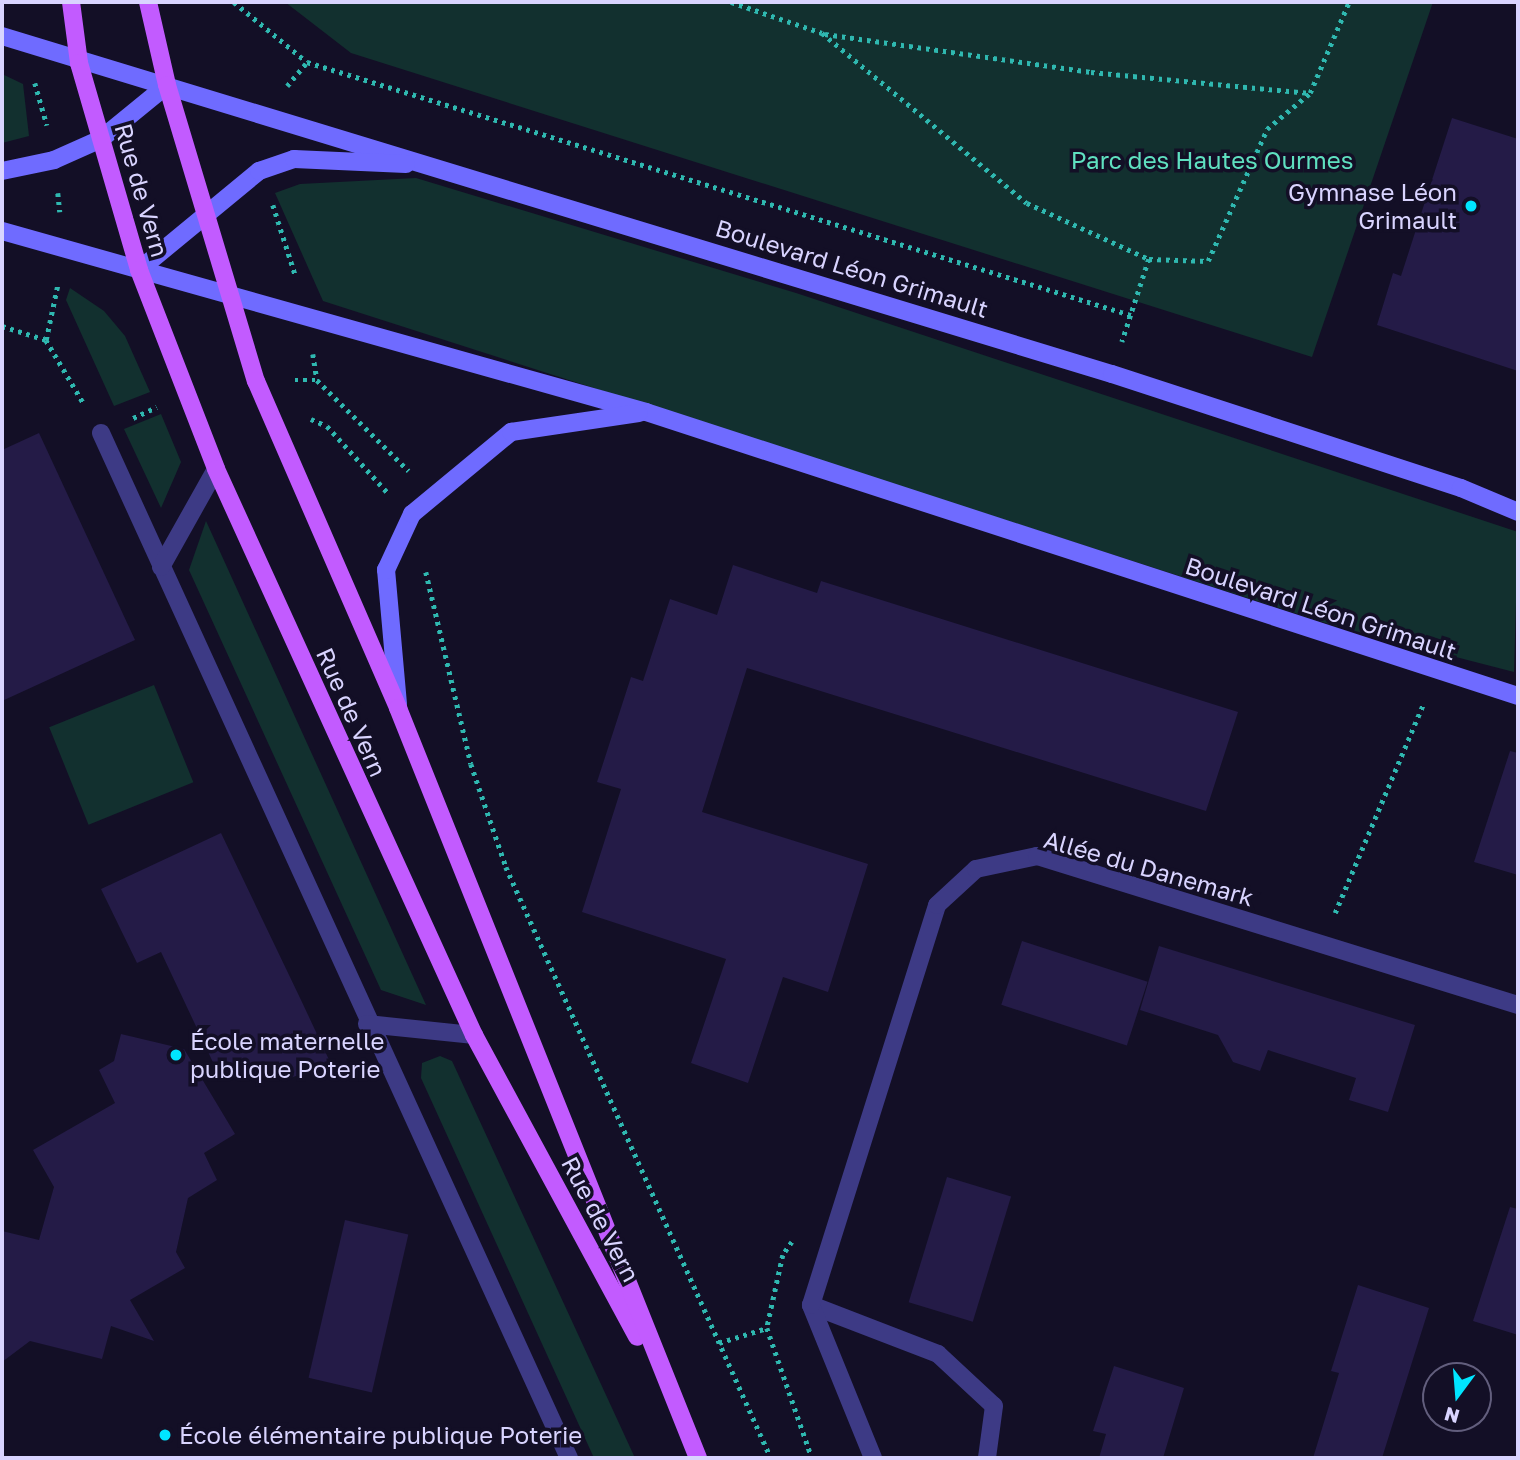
<!DOCTYPE html>
<html>
<head>
<meta charset="utf-8">
<style>
	body { margin:0 }
	#map { position:relative; width:1520px; height:1460px; overflow:hidden; background:#130f26; font-family:"Golos Text",sans-serif }
	div>[style] { position:absolute }
	.green>* { inset:0; background:#12302f; transform-origin:0 0 }
	.building>* { inset:0; background:#241b47; transform-origin:0 0 }
	.path>* { height:4.5px; margin-top:-2.25px; transform-origin:0; background:repeating-linear-gradient(90deg,#2fb8b0 0 3.5px,transparent 0 8.5px) }
	.lane>* { height:18px; margin:-9px; padding:0 9px; transform-origin:9px; border-radius:9px; background:#3d3a85 }
	.street>* { height:18px; margin:-9px; padding:0 9px; transform-origin:9px; border-radius:9px; background:#3d3a85 }
	.secondary>* { height:18px; margin:-9px; padding:0 9px; transform-origin:9px; border-radius:9px; background:#6f6bff }
	.primary>* { height:18px; margin:-9px; padding:0 9px; transform-origin:9px; border-radius:9px; background:#c25bff }
	.dots>* { width:19px; height:19px; translate:-50% -50%; box-sizing:border-box; border:4px solid #130f26; border-radius:50% }
	span { translate:-50% -50%; white-space:nowrap; text-align:center; line-height:1.15; -webkit-text-stroke:7px #130f26; paint-order:stroke }
	.park-label { font-size:24px; color:#5fe0c0 }
	.street-label { font-size:24px; color:#d9d4ff }
	.poi-label { font-size:24px; color:#d9d4ff }
	.right { translate:-100% -50%; text-align:right }
	.left { translate:0 -50%; text-align:left }
	.frame { position:absolute; inset:0; border:4px solid #d9d4ff; pointer-events:none }
	.north { position:absolute; left:1422px; top:1362px; width:70px; height:70px; box-sizing:border-box; background:#130f26; border:2px solid #625e7d; border-radius:50%; rotate:196deg; font-size:19px; font-weight:700; line-height:28px; text-align:center; color:#d9d4ff }
	.north::after { content:''; display:block; margin:auto; width:24px; height:32px; background:#00e5ff; clip-path:polygon(50% 0,100% 100%,50% 72%,0 100%) }
</style>
</head>
<body>
<div id="map">
	<div class="green">
		<i style="clip-path:polygon(285px 2px,1433px 2px,1312px 357px,351px 53px)"></i>
		<i style="clip-path:polygon(2px 74px,23px 84px,29px 136px,2px 143px)"></i>
		<i style="clip-path:polygon(416px 178px,796px 293px,1518px 532px,1514px 672px,1332px 625px,323px 301px,275px 193px,300px 184px)"></i>
		<i style="clip-path:polygon(70px 288px,104px 311px,125px 336px,150px 392px,114px 406px,66px 300px)"></i>
		<i style="clip-path:polygon(161px 414px,181px 462px,161px 508px,124px 429px)"></i>
		<i style="clip-path:polygon(206px 521px,426px 1005px,381px 990px,189px 570px)"></i>
		<i style="left:154px;top:685px;width:105px;height:113px;rotate:68deg"></i>
		<i style="clip-path:polygon(440px 1056px,452px 1061px,635px 1458px,594px 1458px,421px 1078px,422px 1063px)"></i>
	</div>
	<div class="building">
		<i style="clip-path:polygon(1452px 118px,1518px 139px,1518px 371px,1377px 325px,1393px 273px,1401px 276px)"></i>
		<i style="clip-path:polygon(39px 433px,135px 640px,2px 701px,2px 450px)"></i>
		<i style="clip-path:polygon(733px 565px,817px 593px,821px 581px,1238px 712px,1206px 811px,747px 668px,702px 812px,868px 864px,828px 992px,783px 977px,748px 1083px,691px 1063px,726px 959px,582px 912px,621px 789px,597px 782px,631px 677px,643px 681px,670px 599px,717px 615px)"></i>
		<i style="clip-path:polygon(1510px 751px,1518px 753px,1518px 875px,1474px 862px)"></i>
		<i style="clip-path:polygon(221px 833px,301px 1000px,331px 1064px,290px 1078px,218px 1073px,161px 952px,137px 963px,101px 889px)"></i>
		<i style="left:1022px;top:941px;width:132px;height:67px;rotate:18deg"></i>
		<i style="clip-path:polygon(1159px 946px,1415px 1025px,1388px 1112px,1349px 1100px,1356px 1078px,1268px 1050px,1260px 1071px,1233px 1062px,1218px 1035px,1140px 1010px)"></i>
		<i style="clip-path:polygon(121px 1034px,184px 1049px,235px 1134px,204px 1153px,217px 1180px,188px 1198px,176px 1252px,185px 1268px,130px 1300px,154px 1341px,111px 1326px,102px 1359px,30px 1341px,2px 1362px,2px 1231px,39px 1240px,54px 1187px,33px 1150px,115px 1103px,99px 1070px,114px 1061px)"></i>
		<i style="left:947px;top:1177px;width:67px;height:131px;rotate:17deg"></i>
		<i style="clip-path:polygon(1510px 1207px,1518px 1209px,1518px 1335px,1473px 1321px)"></i>
		<i style="left:345px;top:1220px;width:65px;height:162px;rotate:13deg"></i>
		<i style="clip-path:polygon(1358px 1285px,1429px 1308px,1382px 1458px,1313px 1458px,1339px 1373px,1331px 1371px)"></i>
		<i style="clip-path:polygon(1114px 1366px,1184px 1388px,1163px 1458px,1099px 1458px,1106px 1434px,1093px 1431px)"></i>
	</div>
	<div class="path">
		<i style="left:234px;top:2px;width:94px;rotate:39.4deg"></i>
		<i style="left:307px;top:62px;width:862px;rotate:17.07deg"></i>
		<i style="left:731px;top:2px;width:96px;rotate:18.8deg"></i>
		<i style="left:822px;top:33px;width:266px;rotate:39.7deg"></i>
		<i style="left:1027px;top:203px;width:134px;rotate:24.7deg"></i>
		<i style="left:1149px;top:259px;width:87px;rotate:108deg"></i>
		<i style="left:825px;top:34px;width:269px;rotate:8.1deg"></i>
		<i style="left:1091px;top:72px;width:220px;rotate:5.5deg"></i>
		<i style="left:35px;top:83px;width:44px;rotate:74.1deg"></i>
		<i style="left:287px;top:86px;width:31px;rotate:-50deg"></i>
		<i style="left:58px;top:193px;width:19px;rotate:84deg"></i>
		<i style="left:273px;top:205px;width:76px;rotate:72.3deg"></i>
		<i style="left:1149px;top:259px;width:59px;rotate:1.9deg"></i>
		<i style="left:1208px;top:261px;width:145px;rotate:-65.9deg"></i>
		<i style="left:1267px;top:129px;width:56px;rotate:-39.9deg"></i>
		<i style="left:1310px;top:93px;width:99px;rotate:-66.8deg"></i>
		<i style="left:2px;top:326px;width:46px;rotate:17.7deg"></i>
		<i style="left:46px;top:340px;width:74px;rotate:59.3deg"></i>
		<i style="left:46px;top:340px;width:58px;rotate:-78.1deg"></i>
		<i style="left:313px;top:354px;width:26px;rotate:81deg"></i>
		<i style="left:317px;top:380px;width:129px;rotate:44.7deg"></i>
		<i style="left:295px;top:380px;width:22px"></i>
		<i style="left:133px;top:418px;width:26px;rotate:-25deg"></i>
		<i style="left:311px;top:419px;width:17px;rotate:24deg"></i>
		<i style="left:327px;top:426px;width:89px;rotate:47.7deg"></i>
		<i style="left:426px;top:572px;width:197px;rotate:76.8deg"></i>
		<i style="left:471px;top:764px;width:109px;rotate:71.2deg"></i>
		<i style="left:506px;top:867px;width:648px;rotate:65.85deg"></i>
		<i style="left:1335px;top:913px;width:229px;rotate:-67.1deg"></i>
		<i style="left:792px;top:1242px;width:16px;rotate:125deg"></i>
		<i style="left:783px;top:1255px;width:75px;rotate:102.4deg"></i>
		<i style="left:767px;top:1328px;width:138px;rotate:70.9deg"></i>
		<i style="left:719px;top:1343px;width:50px;rotate:-17.4deg"></i>
	</div>
	<div class="lane">
		<i style="left:101px;top:433px;width:1127px;rotate:65.46deg"></i>
		<i style="left:161px;top:567px;width:112px;rotate:-60.7deg"></i>
		<i style="left:367px;top:1024px;width:108px;rotate:5.9deg"></i>
	</div>
	<div class="street">
		<i style="left:811px;top:1305px;width:136px;rotate:21.1deg"></i>
		<i style="left:938px;top:1354px;width:76px;rotate:42.9deg"></i>
		<i style="left:994px;top:1406px;width:52px;rotate:97.7deg"></i>
		<i style="left:873px;top:1458px;width:165px;rotate:-112.1deg"></i>
		<i style="left:811px;top:1305px;width:419px;rotate:-72.5deg"></i>
		<i style="left:937px;top:905px;width:53px;rotate:-42.7deg"></i>
		<i style="left:976px;top:869px;width:62px;rotate:-12deg"></i>
		<i style="left:1037px;top:856px;width:504px;rotate:17.21deg"></i>
	</div>
	<div class="secondary">
		<i style="left:2px;top:36px;width:1160px;rotate:16.94deg"></i>
		<i style="left:1112px;top:374px;width:367px;rotate:18.1deg"></i>
		<i style="left:1461px;top:488px;width:62px;rotate:22.8deg"></i>
		<i style="left:2px;top:171px;width:53px;rotate:-11.9deg"></i>
		<i style="left:54px;top:160px;width:51px;rotate:-24.1deg"></i>
		<i style="left:101px;top:139px;width:85px;rotate:-39.3deg"></i>
		<i style="left:2px;top:231px;width:669px;rotate:15.7deg"></i>
		<i style="left:646px;top:412px;width:917px;rotate:18.04deg"></i>
		<i style="left:139px;top:270px;width:156px;rotate:-39.5deg"></i>
		<i style="left:259px;top:171px;width:37px;rotate:-19deg"></i>
		<i style="left:294px;top:159px;width:112px;rotate:2.6deg"></i>
		<i style="left:398px;top:704px;width:135px;rotate:-95.1deg"></i>
		<i style="left:386px;top:570px;width:62px;rotate:-65.1deg"></i>
		<i style="left:412px;top:514px;width:129px;rotate:-39.6deg"></i>
		<i style="left:511px;top:432px;width:129px;rotate:-8.4deg"></i>
	</div>
	<div class="primary">
		<i style="left:71px;top:2px;width:62px;rotate:82.5deg"></i>
		<i style="left:79px;top:63px;width:216px;rotate:73.8deg"></i>
		<i style="left:139px;top:270px;width:213px;rotate:68.8deg"></i>
		<i style="left:216px;top:469px;width:622px;rotate:65.5deg"></i>
		<i style="left:474px;top:1035px;width:343px;rotate:61.6deg"></i>
		<i style="left:148px;top:2px;width:85px;rotate:77.1deg"></i>
		<i style="left:167px;top:85px;width:309px;rotate:73.3deg"></i>
		<i style="left:256px;top:381px;width:357px;rotate:66.5deg"></i>
		<i style="left:398px;top:708px;width:808px;rotate:68.2deg"></i>
	</div>
	<div class="dots">
		<i style="left:1471px;top:206px;background:#00e5ff"></i>
		<i style="left:176px;top:1055px;background:#00e5ff"></i>
		<i style="left:165px;top:1435px;background:#00e5ff"></i>
	</div>
	<div class="park-label">
		<span style="left:1212px;top:160px">Parc des Hautes Ourmes</span>
	</div>
	<div class="street-label">
		<span style="left:142px;top:190px;rotate:74deg">Rue de Vern</span>
		<span style="left:852px;top:268px;rotate:17deg">Boulevard Léon Grimault</span>
		<span style="left:1321px;top:608px;rotate:18deg">Boulevard Léon Grimault</span>
		<span style="left:352px;top:712px;rotate:66deg">Rue de Vern</span>
		<span style="left:1149px;top:868px;rotate:16deg">Allée du Danemark</span>
		<span style="left:601px;top:1219px;rotate:62deg">Rue de Vern</span>
	</div>
	<div class="poi-label">
		<span class="right" style="left:1457px;top:206px">Gymnase Léon<br>Grimault</span>
		<span class="left" style="left:190px;top:1055px">École maternelle<br>publique Poterie</span>
		<span class="left" style="left:179px;top:1435px">École élémentaire publique Poterie</span>
	</div>
	<div class="frame"></div>
	<div class="north">N</div>
</div>
</body>
</html>
